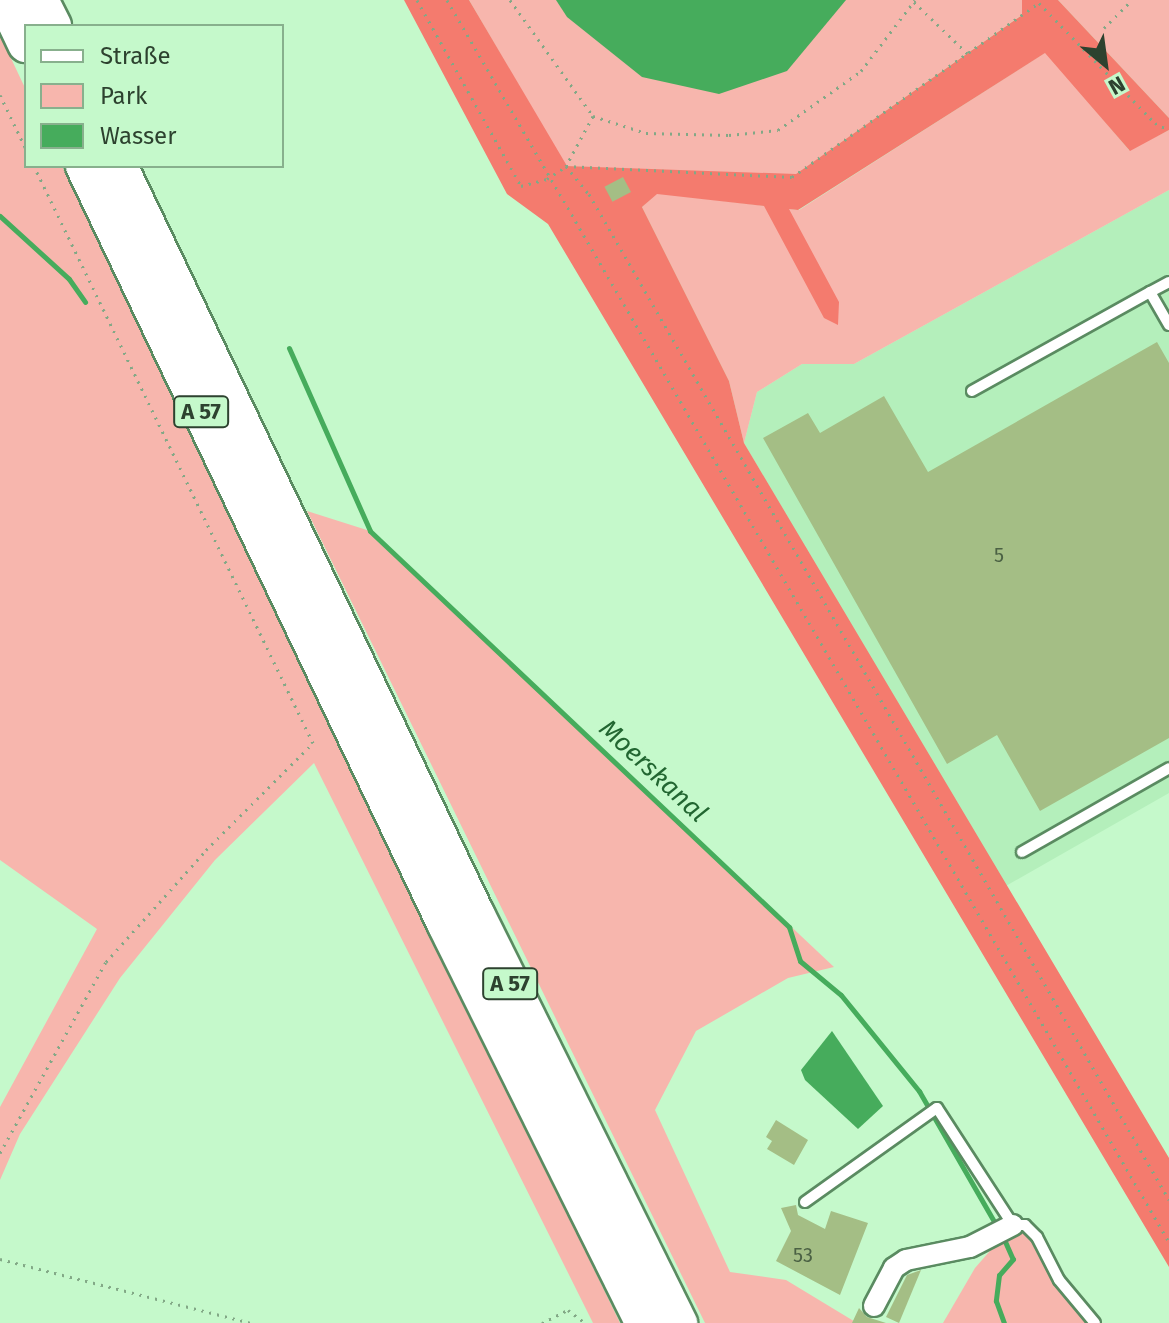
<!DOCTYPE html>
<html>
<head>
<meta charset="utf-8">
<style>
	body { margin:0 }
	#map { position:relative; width:1169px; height:1323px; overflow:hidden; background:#c5f9cb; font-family:"Fira Sans",sans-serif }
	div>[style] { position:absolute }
	.built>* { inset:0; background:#b4efbb }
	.green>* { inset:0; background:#f7b6ad }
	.forest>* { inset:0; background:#f47b6e }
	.water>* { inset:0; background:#46ac5c }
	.stream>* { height:5px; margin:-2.5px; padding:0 2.5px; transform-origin:2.5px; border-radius:2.5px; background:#46ac5c }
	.building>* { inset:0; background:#a4be85; transform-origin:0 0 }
	.path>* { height:3px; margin-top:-1.5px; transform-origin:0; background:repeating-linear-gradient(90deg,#82a886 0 2px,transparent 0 8px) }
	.roads { filter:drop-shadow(2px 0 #5a8b61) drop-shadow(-2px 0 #5a8b61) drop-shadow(0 2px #5a8b61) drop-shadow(0 -2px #5a8b61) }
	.service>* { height:10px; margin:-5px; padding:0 5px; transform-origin:5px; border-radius:5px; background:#fff }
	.minor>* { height:20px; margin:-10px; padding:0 10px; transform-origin:10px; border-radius:10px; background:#fff }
	.motorway>* { height:36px; margin:-18px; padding:0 18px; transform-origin:18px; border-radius:18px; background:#fff }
	span { translate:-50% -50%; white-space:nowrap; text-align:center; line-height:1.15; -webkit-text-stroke:7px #c5f9cb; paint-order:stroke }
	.number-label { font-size:20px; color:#4b6144 }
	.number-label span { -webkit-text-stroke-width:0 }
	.shield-label span { padding:2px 6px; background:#c5f9cb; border:2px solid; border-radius:6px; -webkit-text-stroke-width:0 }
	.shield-label { font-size:22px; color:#2d422f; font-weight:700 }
	.water-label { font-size:26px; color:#226631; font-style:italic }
	.legend { position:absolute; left:24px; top:24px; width:260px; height:144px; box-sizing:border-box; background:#c5f9cb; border:2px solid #88b08d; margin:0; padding:10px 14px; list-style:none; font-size:24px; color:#2d422f }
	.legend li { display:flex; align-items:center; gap:16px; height:40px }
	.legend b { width:40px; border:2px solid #88b08d }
	.north { position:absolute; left:1065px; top:24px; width:80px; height:80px; -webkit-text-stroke:6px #c5f9cb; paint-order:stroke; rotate:151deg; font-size:22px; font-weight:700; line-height:32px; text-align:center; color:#2d422f }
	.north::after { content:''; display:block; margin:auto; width:28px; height:36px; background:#2d422f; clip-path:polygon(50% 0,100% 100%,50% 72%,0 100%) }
</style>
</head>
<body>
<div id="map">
	<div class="built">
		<i style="clip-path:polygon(1169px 190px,1169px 793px,1004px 887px,744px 443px,757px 392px,802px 364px,854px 364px)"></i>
	</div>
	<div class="green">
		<i style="clip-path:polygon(469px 0,1022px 0,1023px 14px,792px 177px,566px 166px)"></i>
		<i style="clip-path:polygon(1058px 0,1169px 0,1169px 118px)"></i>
		<i style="clip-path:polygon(0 35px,26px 90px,26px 166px,62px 166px,620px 1323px,593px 1323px,314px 763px,215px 860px,120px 978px,20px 1134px,0 1180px,0 1107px,97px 929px,0 860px)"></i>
		<i style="clip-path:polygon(1046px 52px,1129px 150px,1169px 130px,1169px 190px,854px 364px,802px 364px,757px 392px,744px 443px,729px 381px,642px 207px,657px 193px,799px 210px)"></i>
		<i style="clip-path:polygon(307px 511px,370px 531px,834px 967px,788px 978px,696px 1031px,655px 1110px,730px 1272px,786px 1280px,857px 1323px,705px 1323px)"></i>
		<i style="clip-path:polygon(1024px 1225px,1095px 1323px,943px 1323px,975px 1268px,1003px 1236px)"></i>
	</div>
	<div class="forest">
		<i style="clip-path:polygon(404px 0,469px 0,567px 166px,796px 174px,1022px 15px,1022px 0,1058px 0,1169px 118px,1169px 130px,1130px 151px,1045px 53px,798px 210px,789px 209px,839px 302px,838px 325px,824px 318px,764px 206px,657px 194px,642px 207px,729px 381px,744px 443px,1169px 1158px,1169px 1267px,548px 224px,507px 194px)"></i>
	</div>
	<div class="water">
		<i style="clip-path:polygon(556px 0,846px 0,787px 71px,719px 94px,642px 77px,567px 17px)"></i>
		<i style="clip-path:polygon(832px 1031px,883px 1106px,858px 1129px,805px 1080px,801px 1070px)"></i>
	</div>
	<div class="stream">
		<i style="left:0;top:216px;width:93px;rotate:42.4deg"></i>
		<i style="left:69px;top:279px;width:28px;rotate:55deg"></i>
		<i style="left:289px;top:348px;width:200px;rotate:66.1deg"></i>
		<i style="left:370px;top:531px;width:577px;rotate:43.38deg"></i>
		<i style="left:789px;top:927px;width:36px;rotate:72deg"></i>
		<i style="left:800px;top:961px;width:53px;rotate:39.7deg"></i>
		<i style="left:841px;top:995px;width:124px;rotate:50.9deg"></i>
		<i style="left:919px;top:1091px;width:152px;rotate:60.1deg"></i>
		<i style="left:1003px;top:1237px;width:24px;rotate:66deg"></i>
		<i style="left:1013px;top:1259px;width:21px;rotate:131deg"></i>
		<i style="left:999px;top:1275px;width:26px;rotate:97deg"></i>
		<i style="left:996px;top:1301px;width:23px;rotate:70deg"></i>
	</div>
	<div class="building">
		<i style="left:623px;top:177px;width:17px;height:21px;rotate:62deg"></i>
		<i style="clip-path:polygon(1157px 342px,1169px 363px,1169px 738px,1040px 811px,997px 735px,947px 764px,763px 438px,808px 413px,820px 433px,884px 396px,928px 472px)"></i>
		<i style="clip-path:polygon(776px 1120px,808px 1140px,794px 1165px,767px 1149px,772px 1141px,766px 1137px)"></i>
		<i style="clip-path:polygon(796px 1205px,798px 1215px,825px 1229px,831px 1211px,868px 1223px,840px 1295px,776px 1261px,791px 1231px,781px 1208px)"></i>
		<i style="clip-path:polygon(921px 1270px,899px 1323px,886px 1317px,907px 1275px)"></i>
		<i style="clip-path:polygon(859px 1308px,867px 1317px,886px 1323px,852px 1323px)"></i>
	</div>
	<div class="path">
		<i style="left:417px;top:0;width:213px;rotate:60.8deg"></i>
		<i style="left:521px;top:186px;width:27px;rotate:-15deg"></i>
		<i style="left:547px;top:179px;width:23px;rotate:-34deg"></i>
		<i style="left:566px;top:166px;width:226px;rotate:2.8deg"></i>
		<i style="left:792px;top:177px;width:302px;rotate:-35.2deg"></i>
		<i style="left:1039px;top:3px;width:167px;rotate:46deg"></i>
		<i style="left:1155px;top:123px;width:16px;rotate:27deg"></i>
		<i style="left:447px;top:0;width:1437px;rotate:59.83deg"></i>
		<i style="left:510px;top:0;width:143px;rotate:54.4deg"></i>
		<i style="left:593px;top:116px;width:56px;rotate:17.8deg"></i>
		<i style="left:646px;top:133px;width:83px;rotate:1.4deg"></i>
		<i style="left:729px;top:135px;width:49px;rotate:-5.8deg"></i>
		<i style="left:778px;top:130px;width:102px;rotate:-35.4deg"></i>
		<i style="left:861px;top:71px;width:89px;rotate:-52.7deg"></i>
		<i style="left:914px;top:2px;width:74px;rotate:43.9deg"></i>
		<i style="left:1104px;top:28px;width:40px;rotate:-45deg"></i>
		<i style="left:0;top:95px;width:60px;rotate:64.3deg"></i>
		<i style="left:593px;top:116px;width:57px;rotate:118.4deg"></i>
		<i style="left:566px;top:166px;width:36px;rotate:51deg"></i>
		<i style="left:589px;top:194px;width:1161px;rotate:60.03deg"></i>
		<i style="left:0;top:1153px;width:218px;rotate:-61deg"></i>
		<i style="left:106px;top:962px;width:150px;rotate:-48.2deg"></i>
		<i style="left:206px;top:850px;width:151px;rotate:-45deg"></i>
		<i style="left:313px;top:743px;width:641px;rotate:-115.81deg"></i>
		<i style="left:0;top:1259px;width:260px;rotate:14.3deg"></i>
		<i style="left:542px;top:1323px;width:29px;rotate:-27deg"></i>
		<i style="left:568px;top:1310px;width:21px;rotate:37deg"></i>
	</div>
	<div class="roads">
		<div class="service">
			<i style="left:1169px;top:282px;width:21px;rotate:152deg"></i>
			<i style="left:1150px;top:292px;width:38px;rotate:60deg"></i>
			<i style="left:972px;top:391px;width:204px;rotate:-29.1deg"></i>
			<i style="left:1022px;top:852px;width:169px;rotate:-29.7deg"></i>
			<i style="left:805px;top:1202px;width:162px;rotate:-35.5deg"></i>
			<i style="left:937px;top:1108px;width:140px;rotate:57deg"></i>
			<i style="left:1013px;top:1225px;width:12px"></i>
			<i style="left:1025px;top:1225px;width:17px;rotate:45deg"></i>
			<i style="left:1037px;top:1237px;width:48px;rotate:62.9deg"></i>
			<i style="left:1059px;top:1280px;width:56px;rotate:50.1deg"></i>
		</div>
		<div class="minor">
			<i style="left:874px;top:1306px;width:43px;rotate:-62.2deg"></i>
			<i style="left:894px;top:1268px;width:14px;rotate:-34deg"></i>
			<i style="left:906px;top:1260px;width:65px;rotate:-11.5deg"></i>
			<i style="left:970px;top:1247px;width:48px;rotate:-27.1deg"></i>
		</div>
		<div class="motorway">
			<i style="left:5px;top:0;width:49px;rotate:64.5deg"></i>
			<i style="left:40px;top:0;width:29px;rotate:63deg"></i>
			<i style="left:84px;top:166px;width:841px;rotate:64.5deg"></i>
			<i style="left:446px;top:925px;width:445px;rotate:63.6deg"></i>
			<i style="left:119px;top:166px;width:829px;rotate:64.49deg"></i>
			<i style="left:476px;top:914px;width:457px;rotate:63.6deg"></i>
		</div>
	</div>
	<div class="number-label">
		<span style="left:999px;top:555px">5</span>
		<span style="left:803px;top:1255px">53</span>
	</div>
	<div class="shield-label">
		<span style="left:201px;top:412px">A 57</span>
		<span style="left:510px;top:984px">A 57</span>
	</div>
	<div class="water-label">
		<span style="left:653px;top:771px;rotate:43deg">Moerskanal</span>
	</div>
	<ul class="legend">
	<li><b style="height:10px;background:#fff"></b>Straße</li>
	<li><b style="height:22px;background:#f7b6ad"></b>Park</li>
	<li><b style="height:22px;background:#46ac5c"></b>Wasser</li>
	</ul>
	<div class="north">N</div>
</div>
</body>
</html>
